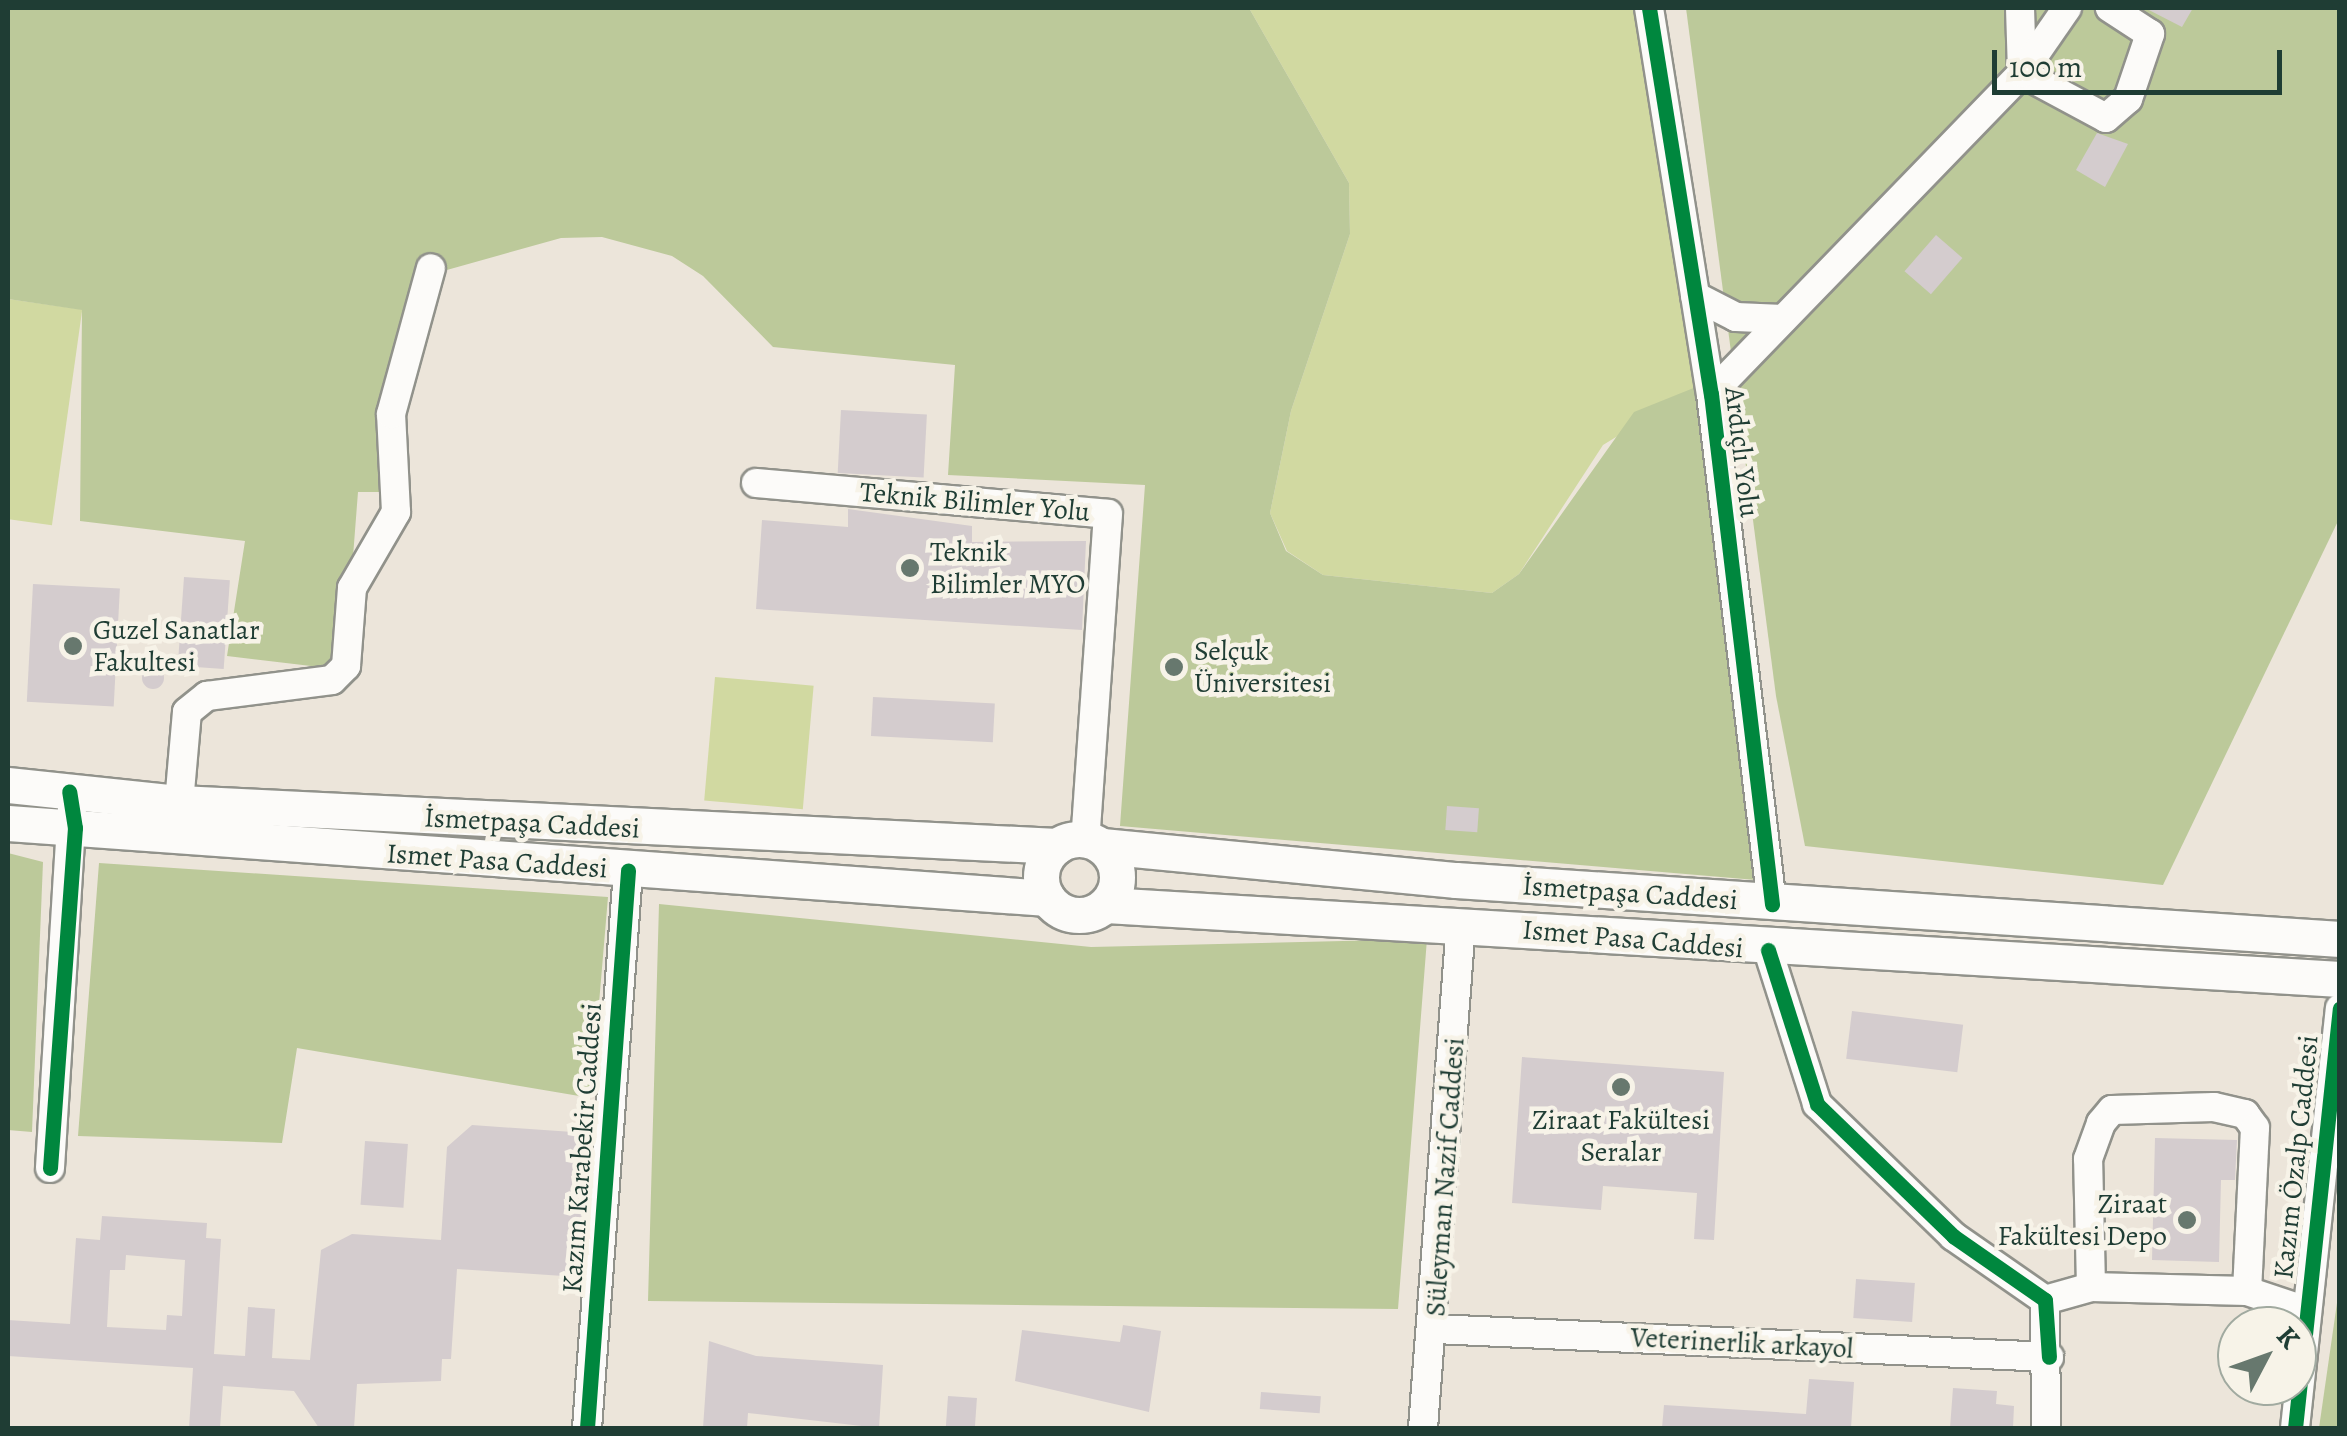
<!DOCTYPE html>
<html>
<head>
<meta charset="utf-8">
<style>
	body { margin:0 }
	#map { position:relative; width:2347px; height:1436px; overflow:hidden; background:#ece5da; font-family:Alegreya,serif }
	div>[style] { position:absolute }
	.green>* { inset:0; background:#d1d9a1; transform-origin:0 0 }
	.forest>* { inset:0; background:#bcc99a }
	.building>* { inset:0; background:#d4ccce; transform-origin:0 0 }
	.round { border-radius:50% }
	.roads { filter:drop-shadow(2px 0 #91928b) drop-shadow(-2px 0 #91928b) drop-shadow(0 2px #91928b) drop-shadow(0 -2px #91928b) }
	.minor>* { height:28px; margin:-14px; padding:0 14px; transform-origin:14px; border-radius:14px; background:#fcfbf9 }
	.major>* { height:35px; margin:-17.5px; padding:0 17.5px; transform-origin:17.5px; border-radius:17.5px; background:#fcfbf9 }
	.major>.ring { margin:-17.5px; padding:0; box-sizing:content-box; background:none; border:35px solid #fcfbf9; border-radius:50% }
	.cycleway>* { height:15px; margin:-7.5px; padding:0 7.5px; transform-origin:7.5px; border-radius:7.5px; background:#00873e }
	.dots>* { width:28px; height:28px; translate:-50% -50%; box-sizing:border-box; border:5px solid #f7f3e8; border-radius:50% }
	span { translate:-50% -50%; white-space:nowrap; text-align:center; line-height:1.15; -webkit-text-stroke:9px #f7f3e8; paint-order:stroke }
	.street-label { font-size:28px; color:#1f3d34 }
	.poi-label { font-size:28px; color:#1f3d34 }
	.left { translate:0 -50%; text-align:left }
	.right { translate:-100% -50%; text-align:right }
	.frame { position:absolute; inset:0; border:10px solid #1f3d34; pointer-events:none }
	.north { position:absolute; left:2217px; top:1306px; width:100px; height:100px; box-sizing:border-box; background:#f7f3e8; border:2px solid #a1aaa0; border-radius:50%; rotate:49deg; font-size:28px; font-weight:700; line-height:40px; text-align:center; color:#1f3d34 }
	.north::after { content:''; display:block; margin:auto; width:35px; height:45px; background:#67786e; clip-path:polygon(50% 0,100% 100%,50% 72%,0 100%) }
	.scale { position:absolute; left:1992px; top:50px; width:290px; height:45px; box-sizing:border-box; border:5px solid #1f3d34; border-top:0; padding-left:12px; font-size:30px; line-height:35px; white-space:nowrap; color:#1f3d34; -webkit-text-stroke:8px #f7f3e8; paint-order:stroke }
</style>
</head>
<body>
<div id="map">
	<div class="green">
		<i style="clip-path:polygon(1249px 8px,1639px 8px,1701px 385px,1603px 445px,1519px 574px,1492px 593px,1323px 575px,1287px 551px,1270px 513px,1291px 411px,1350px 234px,1349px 183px)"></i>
		<i style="left:8px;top:299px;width:75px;height:218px;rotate:8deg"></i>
		<i style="left:715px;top:677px;width:99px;height:124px;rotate:5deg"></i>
	</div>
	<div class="forest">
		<i style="clip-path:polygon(8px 8px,1249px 8px,1349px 183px,1350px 234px,1291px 411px,1270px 513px,1286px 551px,1323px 575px,1492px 593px,1519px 574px,1634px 412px,1701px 385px,1756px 880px,1120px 826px,1145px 485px,948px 475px,955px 365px,773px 347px,703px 276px,672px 256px,602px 237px,561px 238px,429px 275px,386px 492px,358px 492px,345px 660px,328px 668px,227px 656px,245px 541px,80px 521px,82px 310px,8px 299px)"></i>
		<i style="clip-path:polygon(1686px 8px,2339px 8px,2339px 519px,2163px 885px,1805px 846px,1776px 696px)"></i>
		<i style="clip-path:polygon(8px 853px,43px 862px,32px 1132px,8px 1130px)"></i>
		<i style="clip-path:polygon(99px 863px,608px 897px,591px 1098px,297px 1048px,282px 1143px,78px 1136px)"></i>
		<i style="clip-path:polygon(659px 904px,1091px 947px,1427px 939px,1398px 1309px,648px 1301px)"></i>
		<i style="clip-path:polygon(2339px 1289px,2339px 1428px,2319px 1428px)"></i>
	</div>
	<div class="building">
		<i style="clip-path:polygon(2145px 8px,2193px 8px,2182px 27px)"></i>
		<i style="clip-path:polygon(2097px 133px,2128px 144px,2105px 187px,2076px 170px)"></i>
		<i style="left:1936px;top:235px;width:35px;height:48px;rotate:41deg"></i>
		<i style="left:841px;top:410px;width:86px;height:63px;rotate:3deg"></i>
		<i style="clip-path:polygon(848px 509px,972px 526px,972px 542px,1086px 541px,1082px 630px,756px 609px,762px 520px,848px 527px)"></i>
		<i style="left:184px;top:577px;width:46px;height:89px;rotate:4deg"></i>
		<i style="left:33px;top:584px;width:87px;height:118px;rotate:3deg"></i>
		<i class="round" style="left:142px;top:667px;width:22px;height:22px"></i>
		<i style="left:873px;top:697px;width:122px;height:39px;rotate:3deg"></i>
		<i style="left:1447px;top:806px;width:32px;height:24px;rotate:4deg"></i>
		<i style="left:1852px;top:1011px;width:112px;height:48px;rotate:7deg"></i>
		<i style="clip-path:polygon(1522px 1057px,1724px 1072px,1714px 1240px,1694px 1239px,1697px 1193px,1603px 1186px,1601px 1210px,1512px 1203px)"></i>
		<i style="clip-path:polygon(evenodd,472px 1125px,587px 1133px,578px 1277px,457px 1269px,451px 1359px,442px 1359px,441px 1381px,357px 1384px,354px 1428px,319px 1428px,294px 1391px,223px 1386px,220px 1428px,189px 1428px,193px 1368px,8px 1356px,8px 1320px,70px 1324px,76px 1238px,100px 1240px,102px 1216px,207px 1223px,206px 1238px,221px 1239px,214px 1354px,245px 1356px,248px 1307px,275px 1309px,272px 1358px,310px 1360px,321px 1250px,352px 1234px,441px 1240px,447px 1147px,472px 1125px,126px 1255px,185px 1260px,182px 1316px,167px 1315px,166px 1330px,107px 1327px,110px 1270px,125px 1270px,126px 1255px)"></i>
		<i style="clip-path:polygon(2155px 1138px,2237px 1140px,2235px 1180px,2221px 1180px,2219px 1262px,2152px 1260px)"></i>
		<i style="left:365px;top:1141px;width:43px;height:64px;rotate:4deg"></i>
		<i style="left:1856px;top:1279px;width:59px;height:39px;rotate:4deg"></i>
		<i style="clip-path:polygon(1123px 1325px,1161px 1331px,1149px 1412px,1015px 1381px,1022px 1330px,1120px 1342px)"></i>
		<i style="clip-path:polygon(709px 1341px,756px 1356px,883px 1365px,879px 1428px,748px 1413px,747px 1428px,703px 1428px)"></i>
		<i style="clip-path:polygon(1809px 1379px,1854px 1382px,1851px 1428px,1662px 1428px,1664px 1405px,1806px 1414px)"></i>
		<i style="clip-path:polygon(1953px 1388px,1997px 1391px,1996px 1404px,2014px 1406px,2013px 1428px,1950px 1428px)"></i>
		<i style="left:1261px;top:1392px;width:60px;height:17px;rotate:4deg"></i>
		<i style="left:948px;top:1396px;width:29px;height:32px;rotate:4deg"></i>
	</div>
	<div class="roads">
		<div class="minor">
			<i style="left:1649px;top:8px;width:391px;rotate:80.9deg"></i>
			<i style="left:1711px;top:394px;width:514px;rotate:83.18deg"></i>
			<i style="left:2020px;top:8px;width:65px;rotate:88.2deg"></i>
			<i style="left:2022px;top:73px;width:95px;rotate:28.2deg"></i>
			<i style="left:2106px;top:118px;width:29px;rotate:-41deg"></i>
			<i style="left:2128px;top:99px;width:69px;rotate:-71.3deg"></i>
			<i style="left:2150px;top:34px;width:48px;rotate:-147deg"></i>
			<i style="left:1695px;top:296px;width:46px;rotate:27.1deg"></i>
			<i style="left:1736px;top:317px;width:47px;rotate:2.4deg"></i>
			<i style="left:1711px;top:394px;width:447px;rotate:-45.9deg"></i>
			<i style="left:2022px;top:73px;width:79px;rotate:-55.3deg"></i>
			<i style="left:756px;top:483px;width:353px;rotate:5deg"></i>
			<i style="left:1108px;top:514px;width:326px;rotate:94deg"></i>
			<i style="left:179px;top:803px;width:91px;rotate:-85deg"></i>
			<i style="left:187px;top:712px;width:26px;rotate:-39deg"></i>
			<i style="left:207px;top:696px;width:126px;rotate:-7.3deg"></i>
			<i style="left:332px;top:680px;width:20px;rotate:-45deg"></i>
			<i style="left:346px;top:666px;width:78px;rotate:-85.6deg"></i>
			<i style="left:352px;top:588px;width:88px;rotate:-59.9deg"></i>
			<i style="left:396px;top:512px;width:98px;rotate:-92.9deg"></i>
			<i style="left:391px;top:414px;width:151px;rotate:-74.7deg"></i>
			<i style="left:1768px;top:950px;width:162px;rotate:72.3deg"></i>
			<i style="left:1817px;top:1104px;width:190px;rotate:44.1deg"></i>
			<i style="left:1953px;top:1236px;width:112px;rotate:34.8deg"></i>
			<i style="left:2045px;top:1300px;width:128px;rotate:89.6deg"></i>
			<i style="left:50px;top:1168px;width:362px;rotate:-86.5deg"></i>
			<i style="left:2091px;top:1287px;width:128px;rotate:-91.3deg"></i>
			<i style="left:2088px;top:1159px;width:38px;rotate:-70deg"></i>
			<i style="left:2101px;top:1123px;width:17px;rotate:-50deg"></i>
			<i style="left:2112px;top:1110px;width:102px;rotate:-1.7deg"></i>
			<i style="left:2214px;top:1107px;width:32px;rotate:13deg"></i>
			<i style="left:2245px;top:1114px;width:17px;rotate:54deg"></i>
			<i style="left:2255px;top:1128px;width:163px;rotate:92.8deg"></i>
			<i style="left:2045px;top:1300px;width:48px;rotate:-15.8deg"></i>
			<i style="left:2091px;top:1287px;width:156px;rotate:1.5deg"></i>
			<i style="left:2247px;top:1291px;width:60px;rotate:18.4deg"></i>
			<i style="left:1435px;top:1329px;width:615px;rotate:2.61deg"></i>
			<i style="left:587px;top:1428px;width:559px;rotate:-85.79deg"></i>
			<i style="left:1423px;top:1428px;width:505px;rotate:-85.69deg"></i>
			<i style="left:2295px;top:1428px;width:422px;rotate:-83.9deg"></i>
		</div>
		<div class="major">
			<i style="left:8px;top:785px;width:172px;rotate:6deg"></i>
			<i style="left:179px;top:803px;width:879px;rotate:2.8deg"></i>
			<i style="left:8px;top:823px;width:1042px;rotate:4.13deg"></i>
			<i class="ring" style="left:1041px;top:839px;width:41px;height:41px"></i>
			<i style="left:1102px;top:846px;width:356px;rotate:5.5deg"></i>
			<i style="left:1456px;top:880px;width:886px;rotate:3.82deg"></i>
			<i style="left:1106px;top:905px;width:1236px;rotate:3.43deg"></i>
		</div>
	</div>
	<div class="cycleway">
		<i style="left:1649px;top:8px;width:391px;rotate:80.9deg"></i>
		<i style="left:1711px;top:394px;width:514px;rotate:83.18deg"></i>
		<i style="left:1768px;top:950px;width:162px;rotate:72.3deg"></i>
		<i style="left:1817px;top:1104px;width:190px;rotate:44.1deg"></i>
		<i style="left:1953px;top:1236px;width:112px;rotate:34.8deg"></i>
		<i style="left:2045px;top:1300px;width:57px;rotate:86deg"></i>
		<i style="left:50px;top:1168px;width:341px;rotate:-85.8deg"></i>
		<i style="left:75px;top:828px;width:37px;rotate:-99deg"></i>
		<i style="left:587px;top:1428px;width:559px;rotate:-85.79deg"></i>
		<i style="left:2295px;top:1428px;width:422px;rotate:-83.9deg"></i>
	</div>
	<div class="dots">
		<i style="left:910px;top:568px;background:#67786e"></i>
		<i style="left:73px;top:646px;background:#67786e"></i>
		<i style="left:1174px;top:667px;background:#67786e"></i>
		<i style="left:1621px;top:1087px;background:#67786e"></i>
		<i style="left:2187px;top:1220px;background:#67786e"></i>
	</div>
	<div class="street-label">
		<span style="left:1742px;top:452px;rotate:83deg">Ardıçlı Yolu</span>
		<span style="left:975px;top:502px;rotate:5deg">Teknik Bilimler Yolu</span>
		<span style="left:532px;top:823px;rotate:3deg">İsmetpaşa Caddesi</span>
		<span style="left:497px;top:861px;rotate:4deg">Ismet Pasa Caddesi</span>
		<span style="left:1630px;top:893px;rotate:4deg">İsmetpaşa Caddesi</span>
		<span style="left:1633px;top:939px;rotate:5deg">Ismet Pasa Caddesi</span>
		<span style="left:582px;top:1148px;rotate:-86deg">Kazım Karabekir Caddesi</span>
		<span style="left:2296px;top:1157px;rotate:-84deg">Kazım Özalp Caddesi</span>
		<span style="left:1445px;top:1177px;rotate:-86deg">Süleyman Nazif Caddesi</span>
		<span style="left:1742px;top:1343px;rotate:3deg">Veterinerlik arkayol</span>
	</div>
	<div class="poi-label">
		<span class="left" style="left:930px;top:568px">Teknik<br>Bilimler MYO</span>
		<span class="left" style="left:93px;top:646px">Guzel Sanatlar<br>Fakultesi</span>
		<span class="left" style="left:1194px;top:667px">Selçuk<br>Üniversitesi</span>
		<span style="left:1621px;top:1136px">Ziraat Fakültesi<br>Seralar</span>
		<span class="right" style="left:2167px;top:1220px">Ziraat<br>Fakültesi Depo</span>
	</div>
	<div class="frame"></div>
	<div class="north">K</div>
	<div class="scale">100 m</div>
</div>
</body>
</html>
